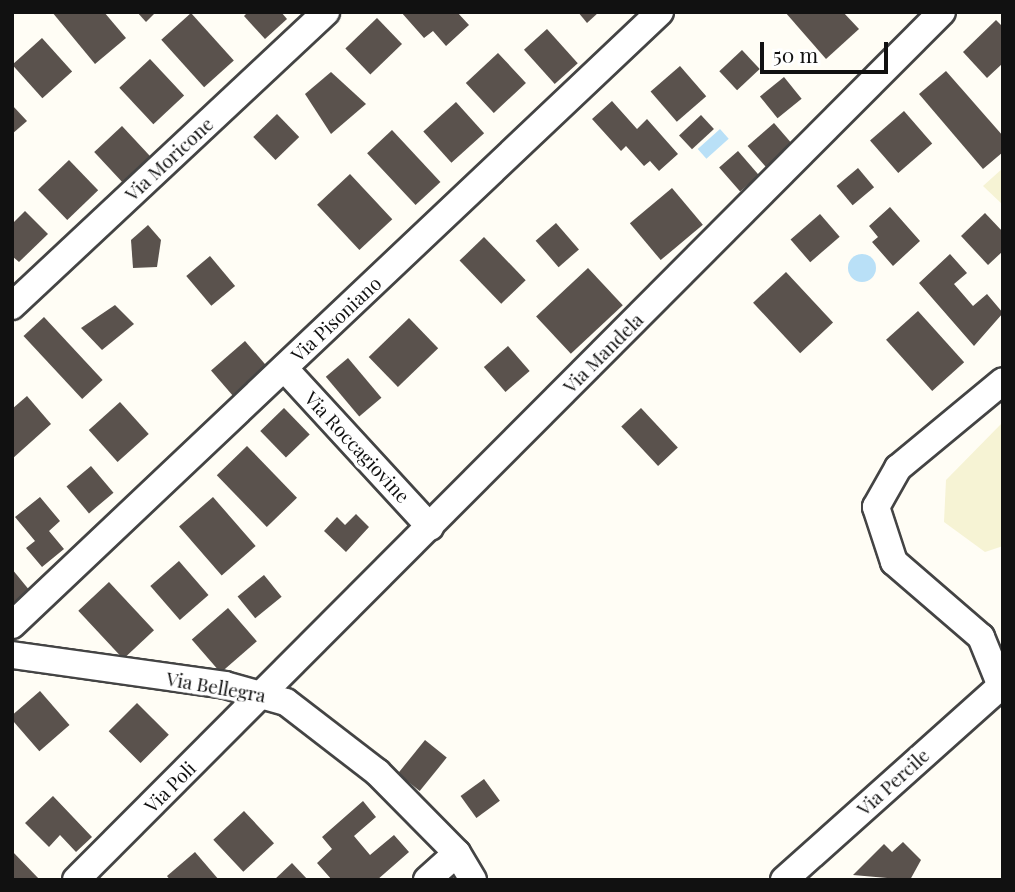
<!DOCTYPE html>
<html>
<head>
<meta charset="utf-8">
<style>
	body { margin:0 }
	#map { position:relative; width:1015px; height:892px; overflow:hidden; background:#fffdf5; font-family:"Playfair Display",serif }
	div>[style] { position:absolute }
	.farmland>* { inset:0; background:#f6f3d4 }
	.water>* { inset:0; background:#b9e0f7; transform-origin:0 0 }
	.round { border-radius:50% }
	.building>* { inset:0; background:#5a524d; transform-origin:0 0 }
	.roads { filter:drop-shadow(2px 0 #444) drop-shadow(-2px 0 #444) drop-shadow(0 2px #444) drop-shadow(0 -2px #444) }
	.minor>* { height:26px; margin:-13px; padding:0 13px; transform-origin:13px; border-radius:13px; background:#fff }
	span { translate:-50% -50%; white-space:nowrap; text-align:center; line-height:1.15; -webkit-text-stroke:7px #fff; paint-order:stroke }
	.street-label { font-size:19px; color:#111 }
	.frame { position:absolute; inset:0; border:14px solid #111; pointer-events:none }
	.scale { position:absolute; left:760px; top:42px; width:128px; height:32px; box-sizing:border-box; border:4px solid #111; border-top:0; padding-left:9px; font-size:21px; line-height:24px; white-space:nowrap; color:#111; -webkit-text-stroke:5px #fff; paint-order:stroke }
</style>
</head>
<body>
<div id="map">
	<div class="farmland">
		<i style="clip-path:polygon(1003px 168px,1003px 205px,983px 186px)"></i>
		<i style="clip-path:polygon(1003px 422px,1003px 546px,985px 552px,944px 522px,946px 480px)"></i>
	</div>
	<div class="water">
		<i style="left:720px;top:129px;width:13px;height:30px;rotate:48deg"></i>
		<i class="round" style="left:848px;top:254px;width:28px;height:28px"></i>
	</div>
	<div class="building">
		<i style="clip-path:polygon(52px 12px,104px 12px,126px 38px,95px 64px)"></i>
		<i style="clip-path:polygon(137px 12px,156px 12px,146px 22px)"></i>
		<i style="clip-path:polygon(248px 12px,281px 12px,287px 19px,265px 39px,244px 16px)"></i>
		<i style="clip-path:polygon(401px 12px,457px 12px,469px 25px,446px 46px,433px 31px,424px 38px)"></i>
		<i style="clip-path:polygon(578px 12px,599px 12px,587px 23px)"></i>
		<i style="clip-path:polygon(785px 12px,843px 12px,859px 29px,826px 59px)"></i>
		<i style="left:191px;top:13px;width:64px;height:40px;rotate:48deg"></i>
		<i style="left:377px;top:18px;width:36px;height:44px;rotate:46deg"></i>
		<i style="clip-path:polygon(996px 20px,1003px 27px,1003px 63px,987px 78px,963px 52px)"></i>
		<i style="left:547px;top:29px;width:46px;height:31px;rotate:48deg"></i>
		<i style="left:42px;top:38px;width:45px;height:40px;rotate:48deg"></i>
		<i style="left:742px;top:50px;width:26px;height:31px;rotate:47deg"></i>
		<i style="left:498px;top:53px;width:41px;height:44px;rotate:47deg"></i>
		<i style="left:150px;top:59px;width:50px;height:42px;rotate:47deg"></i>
		<i style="left:680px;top:66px;width:40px;height:39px;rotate:49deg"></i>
		<i style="clip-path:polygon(946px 71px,1003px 136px,1003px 152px,983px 169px,919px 94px)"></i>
		<i style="clip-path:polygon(331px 72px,366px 104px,331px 134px,305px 94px)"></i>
		<i style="left:784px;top:77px;width:28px;height:31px;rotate:51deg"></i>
		<i style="clip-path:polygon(612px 101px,637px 129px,647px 119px,678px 154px,659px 171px,650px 161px,644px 166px,626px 146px,621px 151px,592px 119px)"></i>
		<i style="left:456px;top:102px;width:42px;height:44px;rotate:48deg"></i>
		<i style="clip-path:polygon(12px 105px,27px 121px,12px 134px)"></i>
		<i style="left:904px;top:111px;width:43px;height:45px;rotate:49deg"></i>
		<i style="left:277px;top:114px;width:32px;height:33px;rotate:46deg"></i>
		<i style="left:701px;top:115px;width:19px;height:30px;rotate:47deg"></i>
		<i style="left:774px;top:123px;width:30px;height:35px;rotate:49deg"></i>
		<i style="left:122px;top:126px;width:42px;height:38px;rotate:47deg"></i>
		<i style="left:392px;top:130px;width:71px;height:34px;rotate:47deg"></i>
		<i style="left:738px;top:151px;width:32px;height:25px;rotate:49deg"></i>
		<i style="left:69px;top:160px;width:42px;height:43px;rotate:46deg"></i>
		<i style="left:858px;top:168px;width:25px;height:28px;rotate:50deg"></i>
		<i style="left:350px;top:174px;width:62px;height:45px;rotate:47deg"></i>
		<i style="left:672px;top:188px;width:48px;height:55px;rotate:50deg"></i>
		<i style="clip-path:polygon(890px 207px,920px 241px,893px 266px,872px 242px,878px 237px,869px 226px)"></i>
		<i style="clip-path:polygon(25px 211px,48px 234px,19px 262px,12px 256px,12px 224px)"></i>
		<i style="clip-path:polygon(985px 213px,1003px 232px,1003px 251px,988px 265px,961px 236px)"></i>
		<i style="left:820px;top:214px;width:30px;height:39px;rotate:49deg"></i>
		<i style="left:556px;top:223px;width:35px;height:27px;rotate:49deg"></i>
		<i style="clip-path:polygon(148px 225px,161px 240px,157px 267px,133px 268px,131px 240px)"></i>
		<i style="left:484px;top:237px;width:60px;height:34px;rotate:46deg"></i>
		<i style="clip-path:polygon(950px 254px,967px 273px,954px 284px,973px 306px,987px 294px,1003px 313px,974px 346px,919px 283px)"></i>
		<i style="left:210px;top:256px;width:39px;height:31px;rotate:50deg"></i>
		<i style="left:588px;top:268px;width:51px;height:71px;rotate:47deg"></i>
		<i style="left:786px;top:272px;width:69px;height:45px;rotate:47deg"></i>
		<i style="clip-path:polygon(115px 305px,134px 324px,102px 350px,81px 328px)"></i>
		<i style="left:918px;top:311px;width:69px;height:43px;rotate:48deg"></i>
		<i style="left:44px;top:317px;width:86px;height:28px;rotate:47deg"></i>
		<i style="left:409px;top:318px;width:42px;height:56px;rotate:46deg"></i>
		<i style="left:245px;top:341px;width:33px;height:45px;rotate:49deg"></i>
		<i style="left:508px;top:346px;width:33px;height:32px;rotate:49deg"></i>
		<i style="left:348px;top:358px;width:52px;height:29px;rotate:50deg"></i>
		<i style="clip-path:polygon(27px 396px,51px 424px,12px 459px,12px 409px)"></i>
		<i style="left:120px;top:402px;width:43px;height:42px;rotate:48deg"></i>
		<i style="left:284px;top:408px;width:37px;height:33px;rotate:46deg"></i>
		<i style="left:641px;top:408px;width:54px;height:27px;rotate:47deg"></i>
		<i style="left:247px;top:446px;width:72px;height:42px;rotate:46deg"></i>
		<i style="left:91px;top:466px;width:35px;height:32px;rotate:50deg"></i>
		<i style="clip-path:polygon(40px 497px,60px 521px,49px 531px,64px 549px,42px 567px,26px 548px,35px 541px,15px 517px)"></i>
		<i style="left:213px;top:497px;width:65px;height:45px;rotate:49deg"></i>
		<i style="clip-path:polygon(356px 514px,369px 527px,346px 552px,324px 531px,337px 517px,345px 525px)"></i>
		<i style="left:179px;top:561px;width:45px;height:38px;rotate:49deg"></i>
		<i style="clip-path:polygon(12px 569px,30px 591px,12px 606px)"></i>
		<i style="left:264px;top:575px;width:28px;height:34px;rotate:51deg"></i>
		<i style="left:109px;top:582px;width:66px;height:42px;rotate:47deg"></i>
		<i style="left:228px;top:608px;width:44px;height:48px;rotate:49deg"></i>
		<i style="left:40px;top:691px;width:45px;height:40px;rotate:49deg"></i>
		<i style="left:137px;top:703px;width:45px;height:40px;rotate:45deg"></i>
		<i style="left:425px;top:740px;width:28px;height:43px;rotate:39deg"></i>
		<i style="left:484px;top:779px;width:27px;height:29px;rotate:54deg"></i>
		<i style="clip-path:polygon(53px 796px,92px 837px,76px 852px,60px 835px,49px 847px,25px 823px)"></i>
		<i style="clip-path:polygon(363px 801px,376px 817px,354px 836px,370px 855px,394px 835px,409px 852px,377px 880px,332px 880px,317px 863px,332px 849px,322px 837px)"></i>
		<i style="left:244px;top:811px;width:44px;height:42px;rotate:47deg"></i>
		<i style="clip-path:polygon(903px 842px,921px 860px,910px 880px,853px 875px,884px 844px,892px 852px)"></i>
		<i style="clip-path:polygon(12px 851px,40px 880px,12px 880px)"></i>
		<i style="clip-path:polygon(195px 852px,219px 880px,170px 880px,167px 876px)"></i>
		<i style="clip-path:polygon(292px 863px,308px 880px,274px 880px)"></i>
	</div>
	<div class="roads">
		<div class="minor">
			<i style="left:12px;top:306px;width:430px;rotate:-43.1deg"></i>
			<i style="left:284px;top:368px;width:216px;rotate:47.4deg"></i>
			<i style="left:12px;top:625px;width:892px;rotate:-43.41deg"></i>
			<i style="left:12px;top:655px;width:215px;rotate:8deg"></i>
			<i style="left:225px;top:685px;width:63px;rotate:15.6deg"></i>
			<i style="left:286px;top:702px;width:115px;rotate:37.6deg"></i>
			<i style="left:377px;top:772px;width:114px;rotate:45.4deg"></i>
			<i style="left:457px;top:853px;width:31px;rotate:59deg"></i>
			<i style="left:1001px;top:686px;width:53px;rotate:-112.2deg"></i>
			<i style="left:981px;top:637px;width:115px;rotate:-139.2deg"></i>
			<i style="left:894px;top:562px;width:58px;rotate:-108.1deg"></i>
			<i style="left:876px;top:507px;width:45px;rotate:-60.6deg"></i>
			<i style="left:898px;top:468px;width:136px;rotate:-39.6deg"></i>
			<i style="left:76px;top:880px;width:1226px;rotate:-45.07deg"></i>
			<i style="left:427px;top:880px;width:40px;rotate:-42deg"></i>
			<i style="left:784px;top:880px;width:294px;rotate:-41.8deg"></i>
		</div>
	</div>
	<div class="street-label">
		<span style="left:169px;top:159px;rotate:-43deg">Via Moricone</span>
		<span style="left:336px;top:319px;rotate:-43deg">Via Pisoniano</span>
		<span style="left:603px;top:353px;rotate:-45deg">Via Mandela</span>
		<span style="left:357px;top:447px;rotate:47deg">Via Roccagiovine</span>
		<span style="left:216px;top:687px;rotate:10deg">Via Bellegra</span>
		<span style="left:893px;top:782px;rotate:-42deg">Via Percile</span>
		<span style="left:170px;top:787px;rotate:-45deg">Via Poli</span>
	</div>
	<div class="frame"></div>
	<div class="scale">50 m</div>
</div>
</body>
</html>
